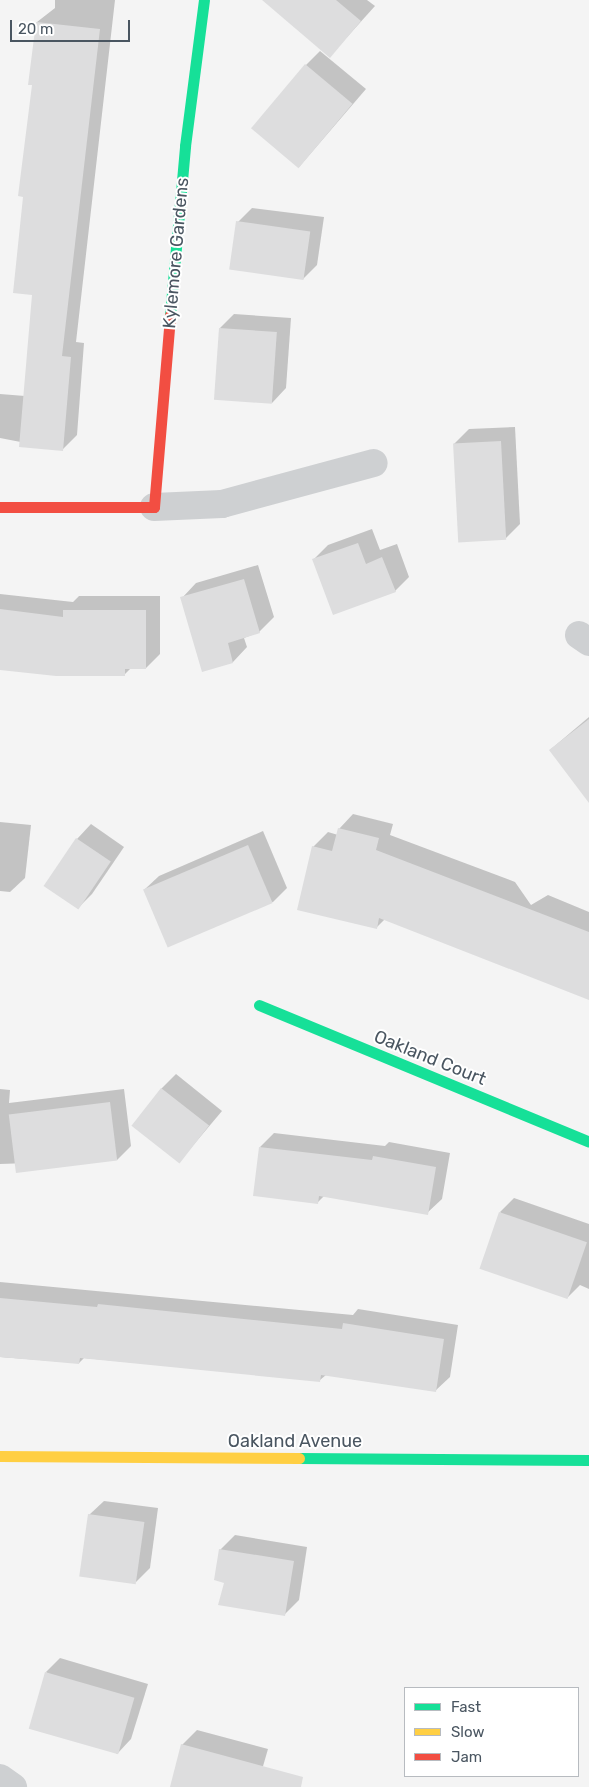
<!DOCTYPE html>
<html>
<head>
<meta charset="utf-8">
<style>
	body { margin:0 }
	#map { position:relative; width:589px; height:1787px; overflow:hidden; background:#f4f4f4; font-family:Rubik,sans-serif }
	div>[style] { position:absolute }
	.shadow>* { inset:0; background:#0003 }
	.building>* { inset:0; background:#ddddde; transform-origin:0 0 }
	.street>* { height:28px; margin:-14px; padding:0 14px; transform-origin:14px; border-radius:14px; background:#ced0d2 }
	.fast>* { height:11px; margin:-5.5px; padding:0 5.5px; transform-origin:5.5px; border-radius:5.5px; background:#16e098 }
	.slow>* { height:11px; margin:-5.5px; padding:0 5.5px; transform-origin:5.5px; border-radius:5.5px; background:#ffcf43 }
	.jam>* { height:11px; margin:-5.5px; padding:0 5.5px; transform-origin:5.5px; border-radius:5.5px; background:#f24e42 }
	span { translate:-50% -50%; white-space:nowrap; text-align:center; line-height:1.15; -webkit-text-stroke:4px #fff; paint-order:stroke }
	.street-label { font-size:18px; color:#4a5661 }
	.legend { position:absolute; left:404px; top:1687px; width:175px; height:90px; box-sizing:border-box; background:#fff; border:1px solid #b7bbc0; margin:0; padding:6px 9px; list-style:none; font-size:15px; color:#4a5661 }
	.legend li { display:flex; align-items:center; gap:10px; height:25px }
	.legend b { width:25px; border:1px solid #b7bbc0 }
	.scale { position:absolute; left:10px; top:20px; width:120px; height:22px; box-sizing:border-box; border:2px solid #4a5661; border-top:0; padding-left:6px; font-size:15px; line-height:18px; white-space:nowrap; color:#4a5661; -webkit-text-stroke:4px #fff; paint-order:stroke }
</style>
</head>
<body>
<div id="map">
	<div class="shadow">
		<i style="clip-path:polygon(55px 0,115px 0,76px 342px,84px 343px,77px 435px,62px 450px,0 438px,0 394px,25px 396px,33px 294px,37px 22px,55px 8px)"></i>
		<i style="clip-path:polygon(280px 0,367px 0,375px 6px,330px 56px)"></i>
		<i style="clip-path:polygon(320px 51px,366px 89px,299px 167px,306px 65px)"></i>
		<i style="clip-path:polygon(252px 208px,324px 217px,317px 265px,303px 279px,238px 222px)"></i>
		<i style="clip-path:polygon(234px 314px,291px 318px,286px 388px,272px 403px,220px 328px)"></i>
		<i style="clip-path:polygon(515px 427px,520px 524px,505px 539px,454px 444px,469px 429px)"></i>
		<i style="clip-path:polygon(372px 529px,380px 550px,397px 544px,409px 577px,395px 591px,314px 559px,328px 545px)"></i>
		<i style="clip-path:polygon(258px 565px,274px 617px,259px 632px,244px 638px,247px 647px,233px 662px,203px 670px,182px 598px,196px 583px)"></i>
		<i style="clip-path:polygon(0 594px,73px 602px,79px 596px,160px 596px,160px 654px,146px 668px,131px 668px,125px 674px,0 669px)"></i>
		<i style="clip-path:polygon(589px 717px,589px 801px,550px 750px)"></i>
		<i style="clip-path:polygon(353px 814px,393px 824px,390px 835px,515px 882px,531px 905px,548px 895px,589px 912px,589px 994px,385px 919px,376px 928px,313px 847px,328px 832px,338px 835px,339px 829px)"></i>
		<i style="clip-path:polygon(0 822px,31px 825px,25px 878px,10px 892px,0 891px)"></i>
		<i style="clip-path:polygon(91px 824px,124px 847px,92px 894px,78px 908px,45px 886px,77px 839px)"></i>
		<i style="clip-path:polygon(263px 831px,287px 888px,273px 902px,144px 890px,159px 876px)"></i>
		<i style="clip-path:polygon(176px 1074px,222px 1111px,179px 1162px,161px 1089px)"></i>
		<i style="clip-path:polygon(0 1089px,10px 1090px,9px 1103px,124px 1089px,131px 1146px,117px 1160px,0 1164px)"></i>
		<i style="clip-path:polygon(274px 1133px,385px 1146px,389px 1142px,450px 1153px,442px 1199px,427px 1213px,325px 1195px,318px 1202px,260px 1147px)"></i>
		<i style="clip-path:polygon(514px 1198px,589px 1224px,589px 1289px,580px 1285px,567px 1298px,500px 1212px)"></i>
		<i style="clip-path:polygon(0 1282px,353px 1315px,358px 1309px,458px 1325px,450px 1377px,435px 1391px,326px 1375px,320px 1380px,84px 1358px,79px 1363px,0 1357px)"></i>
		<i style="clip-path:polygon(104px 1501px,158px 1508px,150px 1568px,136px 1582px,89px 1515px)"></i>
		<i style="clip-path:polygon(235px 1535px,307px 1547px,299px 1600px,284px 1615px,226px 1582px,220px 1550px)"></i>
		<i style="clip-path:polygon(60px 1658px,148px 1684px,131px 1739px,117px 1754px,46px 1672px)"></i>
		<i style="clip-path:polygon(197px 1730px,268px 1749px,257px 1787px,171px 1787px,182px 1745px)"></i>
	</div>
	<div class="building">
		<i style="clip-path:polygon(262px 0,336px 0,361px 21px,330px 58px)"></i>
		<i style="clip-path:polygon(36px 22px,100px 29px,62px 356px,71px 357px,63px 451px,19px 447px,32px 295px,13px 293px,23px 197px,18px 196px,32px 85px,28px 85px)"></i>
		<i style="left:305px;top:64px;width:62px;height:84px;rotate:40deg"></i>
		<i style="left:236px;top:221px;width:75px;height:49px;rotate:8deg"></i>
		<i style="left:219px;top:328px;width:58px;height:72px;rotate:4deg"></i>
		<i style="left:501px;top:441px;width:99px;height:48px;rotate:87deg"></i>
		<i style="clip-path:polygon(358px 543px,366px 564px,382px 557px,396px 592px,333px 615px,312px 559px)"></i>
		<i style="clip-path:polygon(244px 579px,260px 633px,228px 643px,233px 663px,202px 672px,180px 597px)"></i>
		<i style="clip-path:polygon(0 609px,63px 617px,63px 610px,146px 610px,146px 669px,125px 669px,125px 676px,56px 676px,0 670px)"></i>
		<i style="clip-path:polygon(589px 719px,589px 803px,549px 750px)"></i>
		<i style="clip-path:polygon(338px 828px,379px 838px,376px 850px,589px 932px,589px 1000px,379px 918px,377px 929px,297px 910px,312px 846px,332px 851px)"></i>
		<i style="left:76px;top:838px;width:42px;height:58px;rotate:34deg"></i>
		<i style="left:248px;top:845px;width:63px;height:114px;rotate:67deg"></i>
		<i style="left:161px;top:1088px;width:61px;height:48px;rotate:38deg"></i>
		<i style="left:110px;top:1102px;width:59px;height:102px;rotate:83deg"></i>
		<i style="clip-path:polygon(259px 1147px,372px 1160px,373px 1156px,436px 1167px,428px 1215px,319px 1196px,318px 1204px,253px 1196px)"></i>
		<i style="left:499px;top:1212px;width:93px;height:60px;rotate:19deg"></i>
		<i style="clip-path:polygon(0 1298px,97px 1307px,98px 1304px,342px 1329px,343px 1323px,444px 1339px,436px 1392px,321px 1375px,320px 1382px,80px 1358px,79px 1364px,0 1357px)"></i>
		<i style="left:88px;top:1514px;width:57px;height:63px;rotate:8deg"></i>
		<i style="clip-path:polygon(219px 1549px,294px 1561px,285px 1616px,218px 1605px,224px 1583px,214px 1580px)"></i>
		<i style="left:45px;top:1672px;width:93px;height:59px;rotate:16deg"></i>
		<i style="clip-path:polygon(181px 1744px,303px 1777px,301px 1787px,170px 1787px)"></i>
	</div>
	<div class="street">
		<i style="left:154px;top:507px;width:68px;rotate:-2.5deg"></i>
		<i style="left:222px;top:504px;width:157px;rotate:-15.1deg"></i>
		<i style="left:579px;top:635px;width:12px;rotate:35deg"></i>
		<i style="left:0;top:1778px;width:16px;rotate:35deg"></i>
	</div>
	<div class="fast">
		<i style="left:170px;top:315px;width:170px;rotate:-84.9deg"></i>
		<i style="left:185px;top:146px;width:147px;rotate:-82.6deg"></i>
		<i style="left:259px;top:1005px;width:357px;rotate:22.5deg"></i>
		<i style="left:299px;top:1458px;width:290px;rotate:0.4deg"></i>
	</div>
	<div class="slow">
		<i style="left:0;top:1456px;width:299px;rotate:0.4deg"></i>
	</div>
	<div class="jam">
		<i style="left:0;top:507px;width:154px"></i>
		<i style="left:154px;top:507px;width:193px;rotate:-85.2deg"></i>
	</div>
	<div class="street-label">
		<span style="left:176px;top:253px;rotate:-85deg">Kylemore Gardens</span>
		<span style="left:430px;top:1058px;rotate:22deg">Oakland Court</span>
		<span style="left:295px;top:1441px">Oakland Avenue</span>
	</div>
	<ul class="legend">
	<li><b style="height:6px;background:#16e098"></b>Fast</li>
	<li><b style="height:6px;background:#ffcf43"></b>Slow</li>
	<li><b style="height:6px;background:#f24e42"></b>Jam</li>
	</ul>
	<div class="scale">20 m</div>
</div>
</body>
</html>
